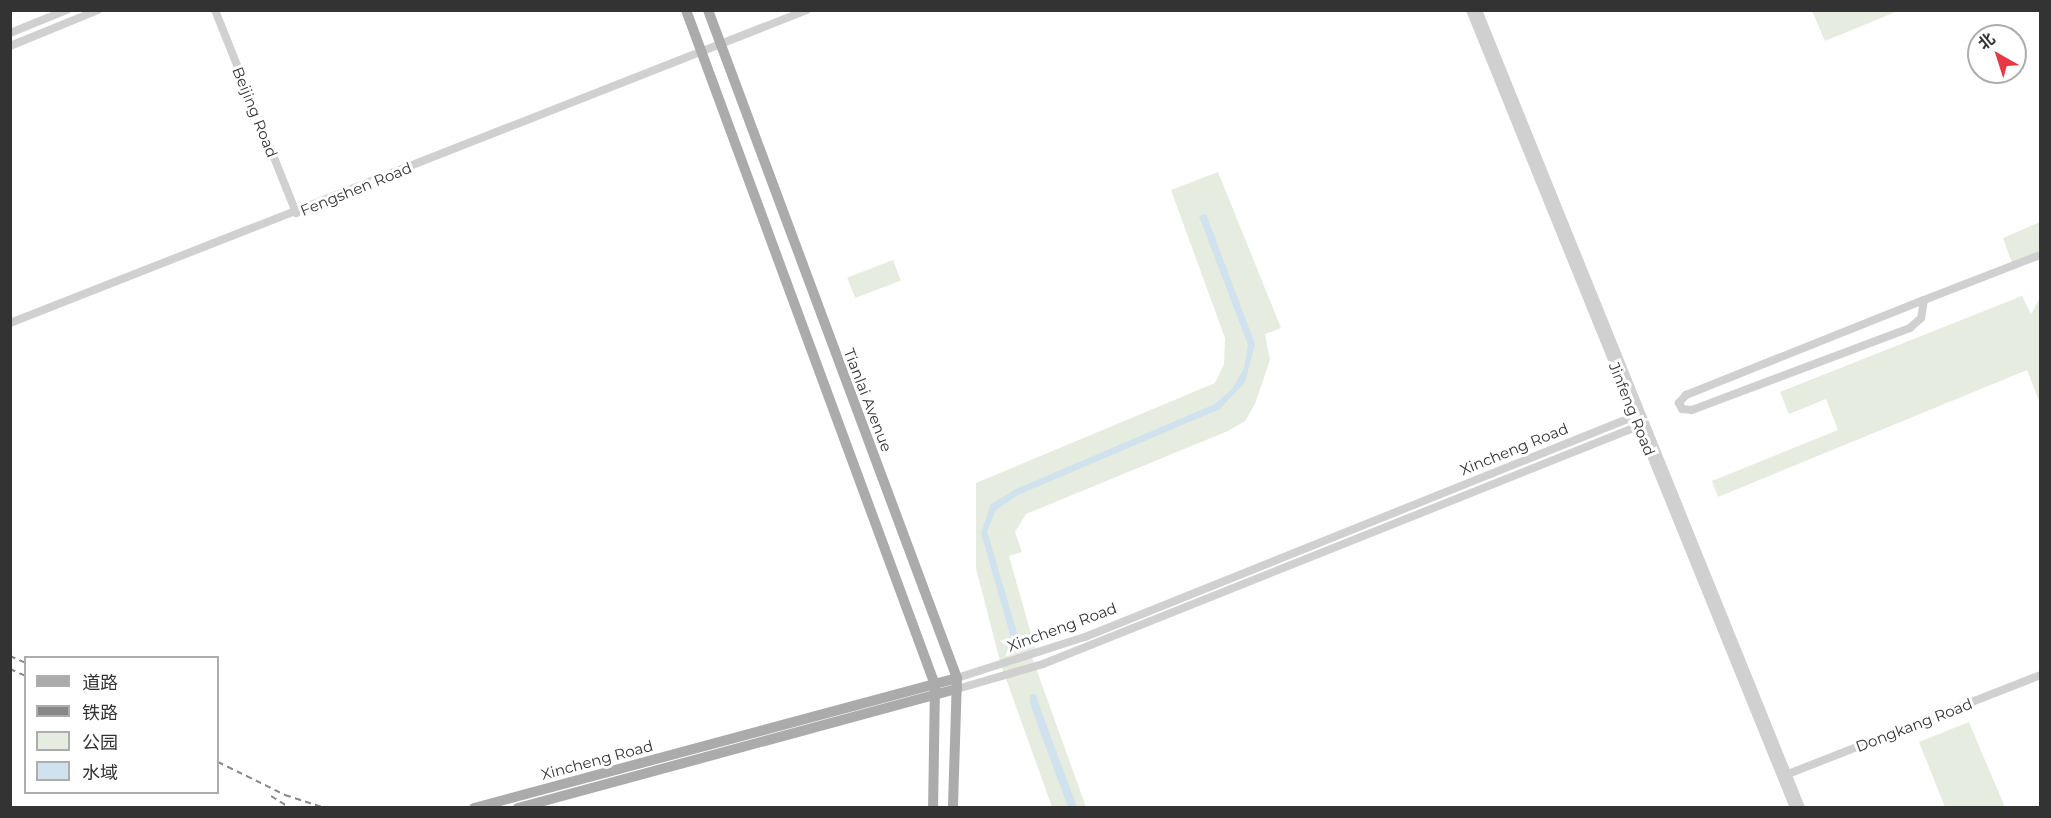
<!DOCTYPE html>
<html>
<head>
<meta charset="utf-8">
<style>
	body { margin:0 }
	#map { position:relative; width:2051px; height:818px; overflow:hidden; background:#fff; font-family:Montserrat,"Noto Sans SC",sans-serif }
	div>[style] { position:absolute }
	.green>* { inset:0; background:#e6ecdf; transform-origin:0 0 }
	.water>* { inset:0; background:#cfe2ee }
	.minor>* { height:8px; margin:-4px; padding:0 4px; transform-origin:4px; border-radius:4px; background:#d0d0d0 }
	.major>* { height:10px; margin:-5px; padding:0 5px; transform-origin:5px; border-radius:5px; background:#ababab }
	.rail>* { height:2px; margin-top:-1px; transform-origin:0; background:repeating-linear-gradient(90deg,#888 0 6px,transparent 0 10.5px) }
	span { translate:-50% -50%; white-space:nowrap; text-align:center; line-height:1.15; -webkit-text-stroke:6px #fff; paint-order:stroke }
	.street-label { font-size:15px; color:#333 }
	.frame { position:absolute; inset:0; border:12px solid #333; pointer-events:none }
	.legend { position:absolute; left:24px; top:656px; width:195px; height:138px; box-sizing:border-box; background:#fff; border:2px solid #adadad; margin:0; padding:8px 10px; list-style:none; font-size:18px; color:#333 }
	.legend li { display:flex; align-items:center; gap:12px; height:30px }
	.legend b { width:30px; border:2px solid #adadad }
	.north { position:absolute; left:1967px; top:24px; width:60px; height:60px; box-sizing:border-box; background:#fff; border:2px solid #adadad; border-radius:50%; rotate:321deg; font-size:16px; font-weight:700; line-height:24px; text-align:center; color:#333 }
	.north::after { content:''; display:block; margin:auto; width:21px; height:27px; background:#e63946; clip-path:polygon(50% 0,100% 100%,50% 72%,0 100%) }
</style>
</head>
<body>
<div id="map">
	<div class="green">
		<i style="clip-path:polygon(1812px 11px,1898px 11px,1825px 41px)"></i>
		<i style="clip-path:polygon(1218px 172px,1281px 328px,1265px 334px,1270px 360px,1255px 404px,1245px 421px,1228px 431px,1026px 514px,1015px 532px,1022px 552px,1009px 556px,1037px 655px,1032px 657px,1086px 807px,1052px 807px,1001px 665px,976px 568px,976px 483px,1215px 383px,1224px 364px,1225px 338px,1171px 190px)"></i>
		<i style="clip-path:polygon(2040px 222px,2040px 255px,2013px 266px,2003px 238px)"></i>
		<i style="left:893px;top:260px;width:22px;height:49px;rotate:69deg"></i>
		<i style="clip-path:polygon(2022px 296px,2031px 314px,2040px 298px,2040px 403px,2027px 370px,1718px 497px,1712px 481px,1838px 430px,1826px 399px,1789px 414px,1780px 392px)"></i>
		<i style="clip-path:polygon(1969px 722px,1981px 751px,2005px 807px,1945px 807px,1919px 742px)"></i>
	</div>
	<div class="water">
		<i style="clip-path:polygon(1206px 214px,1255px 344px,1245px 382px,1220px 409px,1018px 495px,996px 510px,987px 531px,1018px 636px,1011px 638px,981px 533px,991px 504px,1016px 489px,1215px 404px,1232px 389px,1244px 368px,1248px 345px,1199px 216px)"></i>
		<i style="clip-path:polygon(1036px 694px,1038px 702px,1077px 807px,1068px 807px,1042px 737px,1030px 703px,1030px 695px)"></i>
	</div>
	<div class="minor">
		<i style="left:215px;top:10px;width:219px;rotate:68.2deg"></i>
		<i style="left:1470px;top:10px;width:861px;rotate:67.9deg"></i>
		<i style="left:1478px;top:10px;width:861px;rotate:67.96deg"></i>
		<i style="left:10px;top:33px;width:61px;rotate:-22deg"></i>
		<i style="left:10px;top:46px;width:95px;rotate:-22.2deg"></i>
		<i style="left:1924px;top:300px;width:18px;rotate:99deg"></i>
		<i style="left:1921px;top:318px;width:15px;rotate:138deg"></i>
		<i style="left:1910px;top:328px;width:233px;rotate:159.4deg"></i>
		<i style="left:1692px;top:410px;width:10px;rotate:-174deg"></i>
		<i style="left:1682px;top:409px;width:7px;rotate:-117deg"></i>
		<i style="left:1679px;top:403px;width:11px;rotate:-49deg"></i>
		<i style="left:1686px;top:395px;width:256px;rotate:-21.8deg"></i>
		<i style="left:1924px;top:300px;width:124px;rotate:-21.2deg"></i>
		<i style="left:10px;top:323px;width:856px;rotate:-21.44deg"></i>
		<i style="left:957px;top:678px;width:134px;rotate:-17.8deg"></i>
		<i style="left:1085px;top:637px;width:598px;rotate:-21.89deg"></i>
		<i style="left:957px;top:689px;width:90px;rotate:-16.2deg"></i>
		<i style="left:1043px;top:664px;width:644px;rotate:-21.78deg"></i>
		<i style="left:1788px;top:774px;width:271px;rotate:-21.4deg"></i>
	</div>
	<div class="major">
		<i style="left:686px;top:10px;width:719px;rotate:69.75deg"></i>
		<i style="left:935px;top:685px;width:123px;rotate:90.9deg"></i>
		<i style="left:708px;top:10px;width:713px;rotate:69.56deg"></i>
		<i style="left:957px;top:678px;width:130px;rotate:91.8deg"></i>
		<i style="left:474px;top:808px;width:500px;rotate:-15.06deg"></i>
		<i style="left:518px;top:808px;width:455px;rotate:-15.2deg"></i>
	</div>
	<div class="rail">
		<i style="left:10px;top:656px;width:17px;rotate:24deg"></i>
		<i style="left:10px;top:669px;width:17px;rotate:24deg"></i>
		<i style="left:218px;top:762px;width:75px;rotate:26.2deg"></i>
		<i style="left:285px;top:795px;width:42px;rotate:18deg"></i>
		<i style="left:271px;top:796px;width:22px;rotate:32deg"></i>
	</div>
	<div class="street-label">
		<span style="left:255px;top:112px;rotate:68deg">Beijing Road</span>
		<span style="left:356px;top:189px;rotate:-22deg">Fengshen Road</span>
		<span style="left:868px;top:400px;rotate:69deg">Tianlai Avenue</span>
		<span style="left:1632px;top:409px;rotate:68deg">Jinfeng Road</span>
		<span style="left:1514px;top:449px;rotate:-22deg">Xincheng Road</span>
		<span style="left:1062px;top:627px;rotate:-20deg">Xincheng Road</span>
		<span style="left:1914px;top:725px;rotate:-21deg">Dongkang Road</span>
		<span style="left:597px;top:760px;rotate:-15deg">Xincheng Road</span>
	</div>
	<div class="frame"></div>
	<ul class="legend">
	<li><b style="height:8px;background:#ababab"></b>道路</li>
	<li><b style="height:8px;background:#888"></b>铁路</li>
	<li><b style="height:16px;background:#e6ecdf"></b>公园</li>
	<li><b style="height:16px;background:#cfe2ee"></b>水域</li>
	</ul>
	<div class="north">北</div>
</div>
</body>
</html>
